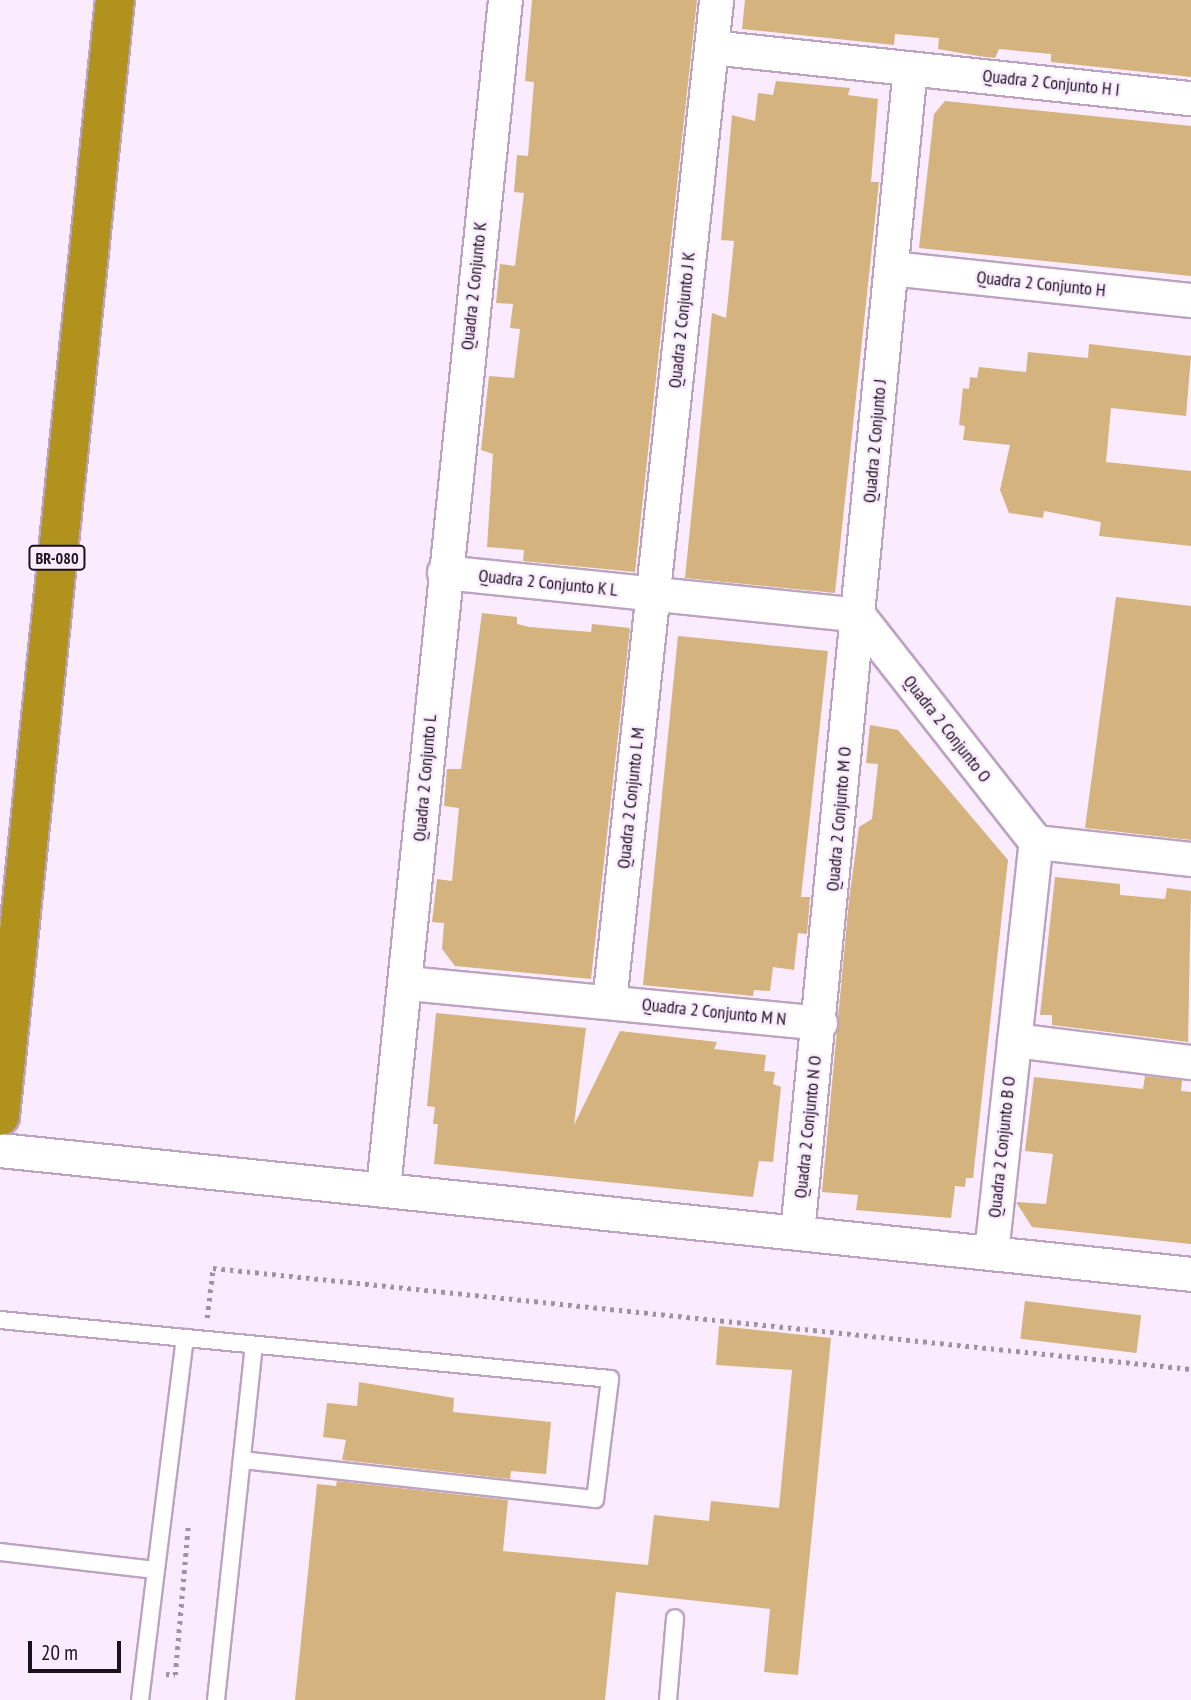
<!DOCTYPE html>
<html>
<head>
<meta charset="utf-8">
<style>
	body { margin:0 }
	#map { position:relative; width:1191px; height:1700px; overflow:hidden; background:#faebfe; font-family:"PT Sans Narrow",sans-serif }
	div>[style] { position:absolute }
	.building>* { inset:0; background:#d4b37e; transform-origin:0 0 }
	.path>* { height:4.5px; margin-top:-2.25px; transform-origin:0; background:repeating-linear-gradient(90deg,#9f92a2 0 3.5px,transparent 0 8.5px) }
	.roads { filter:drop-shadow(2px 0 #bca4c1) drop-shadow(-2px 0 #bca4c1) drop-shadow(0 2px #bca4c1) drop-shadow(0 -2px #bca4c1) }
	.lane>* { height:16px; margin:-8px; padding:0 8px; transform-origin:8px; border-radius:8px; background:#fff }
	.street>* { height:33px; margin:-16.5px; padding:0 16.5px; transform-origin:16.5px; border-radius:16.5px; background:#fff }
	.highway>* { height:38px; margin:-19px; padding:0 19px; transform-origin:19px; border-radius:19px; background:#b0921d }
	span { translate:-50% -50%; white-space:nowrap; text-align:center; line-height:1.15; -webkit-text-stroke:5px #faebfe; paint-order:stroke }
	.shield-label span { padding:2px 5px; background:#faebfe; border:2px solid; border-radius:5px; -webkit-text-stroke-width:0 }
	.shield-label { font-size:16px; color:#1b121c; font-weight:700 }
	.street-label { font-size:18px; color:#1b121c }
	.scale { position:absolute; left:28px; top:1641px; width:93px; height:32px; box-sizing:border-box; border:4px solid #1b121c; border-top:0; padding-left:9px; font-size:21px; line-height:24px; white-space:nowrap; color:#1b121c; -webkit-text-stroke:5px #faebfe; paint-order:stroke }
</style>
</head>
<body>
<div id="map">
	<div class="building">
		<i style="clip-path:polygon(532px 0,697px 0,635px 572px,523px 561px,524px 550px,487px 547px,493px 454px,481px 450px,489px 376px,514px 378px,520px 329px,510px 328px,513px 304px,496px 303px,500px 264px,515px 266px,524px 193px,514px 192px,517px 155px,528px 156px,534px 82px,525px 81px)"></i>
		<i style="clip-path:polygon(745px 0,1191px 0,1191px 77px,1051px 62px,1051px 54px,999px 49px,995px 58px,978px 56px,938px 49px,939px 38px,895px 34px,894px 45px,742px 29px)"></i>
		<i style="clip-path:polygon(776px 81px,850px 88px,848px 95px,878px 99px,871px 182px,879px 182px,835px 593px,685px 578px,712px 313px,726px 318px,734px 241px,721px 240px,732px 115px,755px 121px,758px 93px,773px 95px)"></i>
		<i style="clip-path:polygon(945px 101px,1191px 126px,1191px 276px,919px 248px,934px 114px)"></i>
		<i style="clip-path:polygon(1089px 344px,1191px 356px,1186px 416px,1111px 408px,1106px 462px,1191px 471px,1191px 546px,1099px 536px,1101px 522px,1044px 511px,1043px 518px,1009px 513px,1000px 490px,1010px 445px,963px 440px,965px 426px,959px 425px,963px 388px,969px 389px,970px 377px,977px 378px,979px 367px,1026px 372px,1028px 352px,1088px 358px)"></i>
		<i style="clip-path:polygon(1116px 597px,1191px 606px,1191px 840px,1085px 828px)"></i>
		<i style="clip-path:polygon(482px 613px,517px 617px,517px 624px,529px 627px,591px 632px,592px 624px,630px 628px,591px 979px,455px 966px,442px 949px,444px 923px,432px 922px,437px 879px,452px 881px,459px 808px,444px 806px,447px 769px,461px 769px)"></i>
		<i style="clip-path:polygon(678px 636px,828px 651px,801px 897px,810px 897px,807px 934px,798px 933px,794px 970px,773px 967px,770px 991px,754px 990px,753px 996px,643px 985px)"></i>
		<i style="clip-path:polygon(870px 725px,898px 730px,1008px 860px,973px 1178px,966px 1178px,965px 1187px,955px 1186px,951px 1218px,856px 1210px,858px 1195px,822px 1192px,849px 900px,859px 827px,872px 819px,878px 764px,866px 763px)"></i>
		<i style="clip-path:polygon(1055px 877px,1120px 884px,1120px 895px,1165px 899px,1167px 888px,1191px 891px,1188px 1042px,1052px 1025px,1052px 1015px,1040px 1015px)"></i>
		<i style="clip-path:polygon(436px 1013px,586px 1028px,574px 1125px,620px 1031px,717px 1042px,714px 1049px,766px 1055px,764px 1071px,775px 1072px,773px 1084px,781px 1087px,773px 1162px,759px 1161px,753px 1197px,434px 1164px,438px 1124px,433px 1124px,435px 1107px,427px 1106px)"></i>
		<i style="clip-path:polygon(1145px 1076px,1182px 1080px,1181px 1091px,1191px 1092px,1191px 1244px,1032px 1227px,1016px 1202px,1046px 1204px,1053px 1154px,1025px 1151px,1034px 1077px,1143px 1089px)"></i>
		<i style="left:1025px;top:1301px;width:117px;height:38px;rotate:7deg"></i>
		<i style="clip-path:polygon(719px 1326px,831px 1338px,798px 1675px,764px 1672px,770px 1609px,616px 1592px,605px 1700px,295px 1700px,317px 1484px,336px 1486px,337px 1481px,508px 1500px,503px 1551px,648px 1565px,654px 1515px,709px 1521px,711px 1501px,779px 1508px,792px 1370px,716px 1365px)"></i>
		<i style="clip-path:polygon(359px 1382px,454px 1398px,453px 1412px,551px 1422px,546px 1474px,511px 1471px,510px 1479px,342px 1460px,346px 1440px,323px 1437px,327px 1403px,357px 1406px)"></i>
	</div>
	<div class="path">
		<i style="left:207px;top:1318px;width:50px;rotate:-83.2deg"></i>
		<i style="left:213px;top:1268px;width:983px;rotate:5.9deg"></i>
		<i style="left:166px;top:1674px;width:9px;rotate:6deg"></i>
		<i style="left:175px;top:1675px;width:150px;rotate:-85deg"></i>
	</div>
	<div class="roads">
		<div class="lane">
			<i style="left:0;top:1320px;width:613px;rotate:5.52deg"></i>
			<i style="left:610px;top:1379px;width:121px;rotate:97.1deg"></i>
			<i style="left:595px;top:1499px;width:355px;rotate:-173.7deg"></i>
			<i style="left:0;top:1552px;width:157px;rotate:6.6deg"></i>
			<i style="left:156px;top:1570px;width:131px;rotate:97deg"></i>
			<i style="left:156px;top:1570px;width:234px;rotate:-82.9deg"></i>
			<i style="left:216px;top:1700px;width:357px;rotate:-83.9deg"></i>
			<i style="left:668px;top:1700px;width:82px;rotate:-85.1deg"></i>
		</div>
		<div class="street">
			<i style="left:711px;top:47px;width:483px;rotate:6.1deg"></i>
			<i style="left:891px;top:268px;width:302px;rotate:6.1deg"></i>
			<i style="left:444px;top:572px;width:416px;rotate:5.9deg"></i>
			<i style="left:858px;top:615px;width:288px;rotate:51.9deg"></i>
			<i style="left:1036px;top:842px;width:156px;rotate:6.3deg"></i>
			<i style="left:407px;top:983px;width:415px;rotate:5.5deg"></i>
			<i style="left:609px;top:1002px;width:1008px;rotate:-83.9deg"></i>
			<i style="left:1014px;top:1040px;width:178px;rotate:7.1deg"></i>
			<i style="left:0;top:1150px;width:1197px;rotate:5.94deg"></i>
			<i style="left:383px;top:1188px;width:1194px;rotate:-84.14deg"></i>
			<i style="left:797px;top:1232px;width:1169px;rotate:-84.46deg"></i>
			<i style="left:991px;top:1253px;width:413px;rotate:-83.8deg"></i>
		</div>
		<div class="highway">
			<i style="left:0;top:1116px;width:1122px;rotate:-84.12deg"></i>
		</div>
	</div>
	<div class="shield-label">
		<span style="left:57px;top:558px">BR-080</span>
	</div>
	<div class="street-label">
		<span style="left:1051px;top:83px;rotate:6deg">Quadra 2 Conjunto H I</span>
		<span style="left:1041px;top:284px;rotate:6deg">Quadra 2 Conjunto H</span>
		<span style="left:474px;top:286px;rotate:-84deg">Quadra 2 Conjunto K</span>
		<span style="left:682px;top:320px;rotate:-84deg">Quadra 2 Conjunto J K</span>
		<span style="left:875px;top:441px;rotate:-85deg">Quadra 2 Conjunto J</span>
		<span style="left:548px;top:583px;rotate:6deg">Quadra 2 Conjunto K L</span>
		<span style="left:947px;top:729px;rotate:52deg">Quadra 2 Conjunto O</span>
		<span style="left:425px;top:778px;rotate:-85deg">Quadra 2 Conjunto L</span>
		<span style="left:631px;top:798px;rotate:-84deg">Quadra 2 Conjunto L M</span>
		<span style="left:839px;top:819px;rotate:-85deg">Quadra 2 Conjunto M O</span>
		<span style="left:714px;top:1012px;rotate:6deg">Quadra 2 Conjunto M N</span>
		<span style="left:808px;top:1127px;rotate:-84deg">Quadra 2 Conjunto N O</span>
		<span style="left:1002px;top:1147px;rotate:-84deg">Quadra 2 Conjunto B O</span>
	</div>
	<div class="scale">20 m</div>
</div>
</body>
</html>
